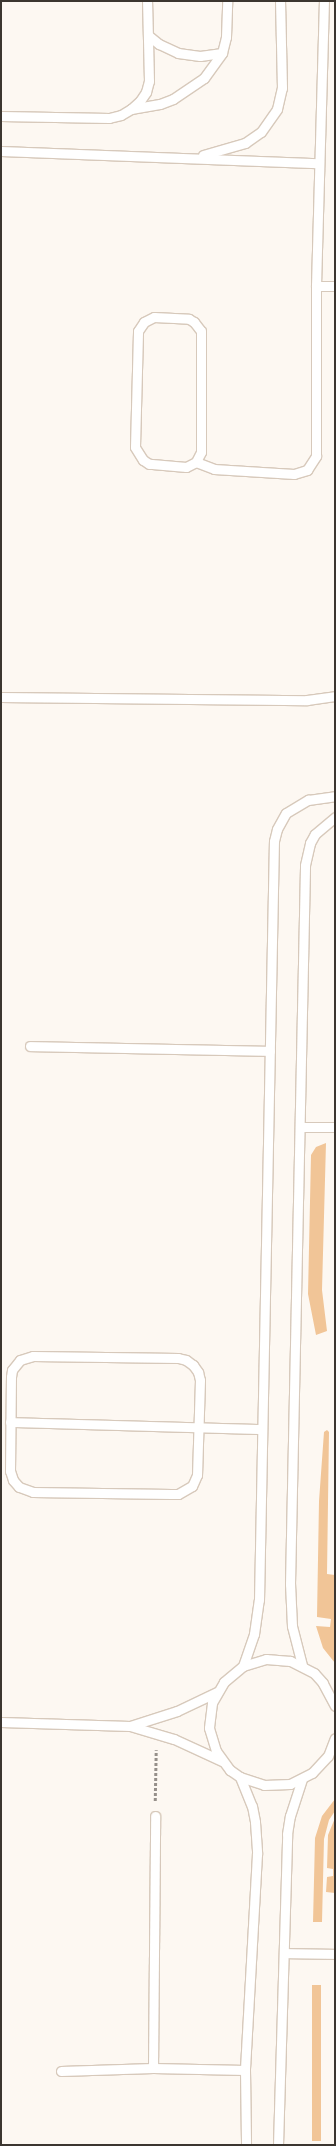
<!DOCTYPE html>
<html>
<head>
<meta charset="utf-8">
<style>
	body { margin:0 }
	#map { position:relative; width:336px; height:2146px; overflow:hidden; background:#fdf8f2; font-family:Arial,sans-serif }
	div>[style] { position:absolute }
	.green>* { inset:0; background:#f1c597; transform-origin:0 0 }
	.path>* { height:2.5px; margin-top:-1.25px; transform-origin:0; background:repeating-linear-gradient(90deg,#96908a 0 3px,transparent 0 5px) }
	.roads { filter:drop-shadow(1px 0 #d7c9bb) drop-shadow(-1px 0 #d7c9bb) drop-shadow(0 1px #d7c9bb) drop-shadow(0 -1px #d7c9bb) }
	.service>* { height:9px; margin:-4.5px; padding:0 4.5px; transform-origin:4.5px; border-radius:4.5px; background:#fff }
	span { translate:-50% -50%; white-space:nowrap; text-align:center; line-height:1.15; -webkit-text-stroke:4px #fff; paint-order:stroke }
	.frame { position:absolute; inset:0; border:2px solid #3c3630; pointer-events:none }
</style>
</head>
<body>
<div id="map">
	<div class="green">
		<i style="clip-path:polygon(326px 1143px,322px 1290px,327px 1331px,316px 1335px,308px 1294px,311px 1155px,316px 1147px)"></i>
		<i style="clip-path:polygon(327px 1430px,329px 1432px,327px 1574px,335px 1575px,335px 1663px,323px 1648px,316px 1626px,330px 1627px,331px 1619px,317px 1617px,319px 1501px,324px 1432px)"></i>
		<i style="clip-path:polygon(335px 1799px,335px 1811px,329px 1820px,324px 1839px,322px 1922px,313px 1922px,315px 1838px,322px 1816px)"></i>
		<i style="clip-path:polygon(335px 1818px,335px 1893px,326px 1892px,327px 1877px,333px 1876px,333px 1869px,327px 1868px,328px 1835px)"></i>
		<i style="left:312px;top:1985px;width:9px;height:156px"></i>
	</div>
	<div class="path">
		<i style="left:155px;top:1801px;width:51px;rotate:-88.9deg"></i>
	</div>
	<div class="roads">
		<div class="service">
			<i style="left:149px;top:36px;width:13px;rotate:39deg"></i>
			<i style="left:159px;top:44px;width:21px;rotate:25deg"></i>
			<i style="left:178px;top:53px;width:22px;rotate:8deg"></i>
			<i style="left:200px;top:56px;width:22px;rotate:-8deg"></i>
			<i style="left:131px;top:109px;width:29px;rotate:-10deg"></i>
			<i style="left:160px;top:104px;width:14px;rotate:-21deg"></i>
			<i style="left:173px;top:99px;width:37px;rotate:-34deg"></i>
			<i style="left:204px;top:78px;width:31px;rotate:-54deg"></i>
			<i style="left:222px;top:53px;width:16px;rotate:-76deg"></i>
			<i style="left:226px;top:37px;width:36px;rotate:-88deg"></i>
			<i style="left:1px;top:116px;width:108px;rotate:1.1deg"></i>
			<i style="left:109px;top:118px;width:12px;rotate:-14deg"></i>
			<i style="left:121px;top:115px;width:12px;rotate:-31deg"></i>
			<i style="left:131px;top:109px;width:12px;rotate:-42deg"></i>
			<i style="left:140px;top:101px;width:11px;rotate:-56deg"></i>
			<i style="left:146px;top:92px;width:11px;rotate:-75deg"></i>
			<i style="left:149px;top:81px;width:80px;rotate:-91.4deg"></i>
			<i style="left:1px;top:151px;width:317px;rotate:2.2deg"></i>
			<i style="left:203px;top:155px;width:44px;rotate:-15.9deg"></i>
			<i style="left:245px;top:143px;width:19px;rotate:-35deg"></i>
			<i style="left:261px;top:132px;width:28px;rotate:-55deg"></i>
			<i style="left:277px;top:109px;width:22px;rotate:-77deg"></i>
			<i style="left:282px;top:88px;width:87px;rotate:-91.3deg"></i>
			<i style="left:316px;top:286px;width:19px"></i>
			<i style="left:154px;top:317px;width:35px;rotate:3deg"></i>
			<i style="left:189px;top:319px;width:6px;rotate:31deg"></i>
			<i style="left:194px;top:322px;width:11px;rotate:52deg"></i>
			<i style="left:201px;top:331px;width:121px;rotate:90deg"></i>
			<i style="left:201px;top:452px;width:11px;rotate:117deg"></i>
			<i style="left:196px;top:462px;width:11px;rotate:153deg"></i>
			<i style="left:186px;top:467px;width:37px;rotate:-175deg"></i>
			<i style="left:149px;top:464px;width:7px;rotate:-146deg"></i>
			<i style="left:143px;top:460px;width:15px;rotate:-122deg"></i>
			<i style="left:135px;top:447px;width:116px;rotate:-88.5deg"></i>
			<i style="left:138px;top:331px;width:11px;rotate:-56deg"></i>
			<i style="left:144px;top:322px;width:11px;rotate:-27deg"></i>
			<i style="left:196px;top:462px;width:19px;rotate:21deg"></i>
			<i style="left:214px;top:469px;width:80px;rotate:3.6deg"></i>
			<i style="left:294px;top:474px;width:14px;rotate:-17deg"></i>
			<i style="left:307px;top:470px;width:17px;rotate:-57deg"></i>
			<i style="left:316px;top:456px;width:170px;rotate:-90deg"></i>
			<i style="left:316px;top:286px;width:285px;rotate:-88.4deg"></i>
			<i style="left:1px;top:697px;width:306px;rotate:0.6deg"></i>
			<i style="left:307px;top:700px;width:28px;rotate:-8deg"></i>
			<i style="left:30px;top:1046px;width:240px;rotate:1.2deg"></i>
			<i style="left:300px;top:1127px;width:35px"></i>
			<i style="left:33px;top:1356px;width:145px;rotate:0.8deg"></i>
			<i style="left:178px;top:1358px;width:8px;rotate:14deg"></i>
			<i style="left:186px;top:1360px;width:9px;rotate:36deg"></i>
			<i style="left:193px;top:1365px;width:9px;rotate:54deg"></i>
			<i style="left:198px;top:1372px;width:8px;rotate:76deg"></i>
			<i style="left:200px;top:1380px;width:95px;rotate:91.8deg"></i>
			<i style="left:197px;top:1475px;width:12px;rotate:114deg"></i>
			<i style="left:192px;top:1486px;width:16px;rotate:150deg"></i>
			<i style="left:178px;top:1494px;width:7px;rotate:180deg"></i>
			<i style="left:171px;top:1494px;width:138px;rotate:-179.2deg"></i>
			<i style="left:33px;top:1492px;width:15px;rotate:-160deg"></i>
			<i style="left:19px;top:1487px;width:9px;rotate:-131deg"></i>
			<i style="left:13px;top:1480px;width:9px;rotate:-108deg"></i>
			<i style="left:10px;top:1471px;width:94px;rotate:-89.4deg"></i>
			<i style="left:11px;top:1377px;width:7px;rotate:-82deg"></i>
			<i style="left:12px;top:1370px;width:13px;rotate:-51deg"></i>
			<i style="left:20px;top:1360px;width:14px;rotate:-17deg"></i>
			<i style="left:10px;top:1422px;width:252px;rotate:1.6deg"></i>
			<i style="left:302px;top:1665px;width:40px;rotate:-104.4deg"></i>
			<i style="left:292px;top:1626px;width:42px;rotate:-92.7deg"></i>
			<i style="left:290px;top:1584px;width:719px;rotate:-88.8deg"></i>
			<i style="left:305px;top:865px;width:23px;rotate:-77deg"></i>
			<i style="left:310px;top:843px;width:10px;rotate:-61deg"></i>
			<i style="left:315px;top:834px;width:26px;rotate:-40deg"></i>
			<i style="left:243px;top:1666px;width:34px;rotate:-71deg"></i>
			<i style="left:254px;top:1634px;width:34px;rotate:-82deg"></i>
			<i style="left:259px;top:1600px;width:759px;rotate:-88.87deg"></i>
			<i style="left:274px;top:841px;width:12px;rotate:-76deg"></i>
			<i style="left:277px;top:829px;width:18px;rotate:-61deg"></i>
			<i style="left:286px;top:813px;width:26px;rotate:-31deg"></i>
			<i style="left:308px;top:800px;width:27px;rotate:-8deg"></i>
			<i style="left:335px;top:1706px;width:26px;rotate:-118deg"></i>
			<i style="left:323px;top:1683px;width:13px;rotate:-132deg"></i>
			<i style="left:314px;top:1673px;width:27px;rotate:-153deg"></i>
			<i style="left:290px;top:1661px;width:24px;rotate:-175deg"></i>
			<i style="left:266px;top:1659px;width:24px;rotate:163deg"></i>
			<i style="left:243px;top:1666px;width:25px;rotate:140deg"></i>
			<i style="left:224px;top:1682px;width:24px;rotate:120deg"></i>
			<i style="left:212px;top:1703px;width:25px;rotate:97deg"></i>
			<i style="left:209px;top:1728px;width:24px;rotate:73deg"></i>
			<i style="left:216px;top:1751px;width:24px;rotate:54deg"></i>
			<i style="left:230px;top:1770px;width:12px;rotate:35deg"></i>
			<i style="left:240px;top:1777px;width:25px;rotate:18deg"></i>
			<i style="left:264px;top:1785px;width:26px;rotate:-2deg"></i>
			<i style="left:290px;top:1784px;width:25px;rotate:-27deg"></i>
			<i style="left:312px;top:1773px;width:23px;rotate:-47deg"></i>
			<i style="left:328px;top:1756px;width:19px;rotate:-69deg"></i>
			<i style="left:1px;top:1722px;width:129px;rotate:1.8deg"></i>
			<i style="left:130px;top:1726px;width:46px;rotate:16.5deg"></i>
			<i style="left:174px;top:1739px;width:53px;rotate:24.6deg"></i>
			<i style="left:130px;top:1726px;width:49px;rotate:-17.7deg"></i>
			<i style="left:177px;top:1711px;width:44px;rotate:-25.4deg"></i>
			<i style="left:240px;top:1777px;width:31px;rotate:68deg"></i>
			<i style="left:252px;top:1806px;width:16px;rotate:79deg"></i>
			<i style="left:255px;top:1822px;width:32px;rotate:86deg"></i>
			<i style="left:257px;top:1854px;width:216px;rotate:93.2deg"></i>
			<i style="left:245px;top:2070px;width:75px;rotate:89.2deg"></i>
			<i style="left:284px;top:1953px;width:51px;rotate:1.1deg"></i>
			<i style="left:153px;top:2068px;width:252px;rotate:-89.5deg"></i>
			<i style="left:61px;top:2071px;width:92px;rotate:-1.9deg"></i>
			<i style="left:153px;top:2068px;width:92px;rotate:1.2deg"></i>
			<i style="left:278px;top:2145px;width:311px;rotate:-88.3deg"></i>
			<i style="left:287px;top:1834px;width:18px;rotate:-81deg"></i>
			<i style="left:290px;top:1816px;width:39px;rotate:-72deg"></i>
		</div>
	</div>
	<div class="frame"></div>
</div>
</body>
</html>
